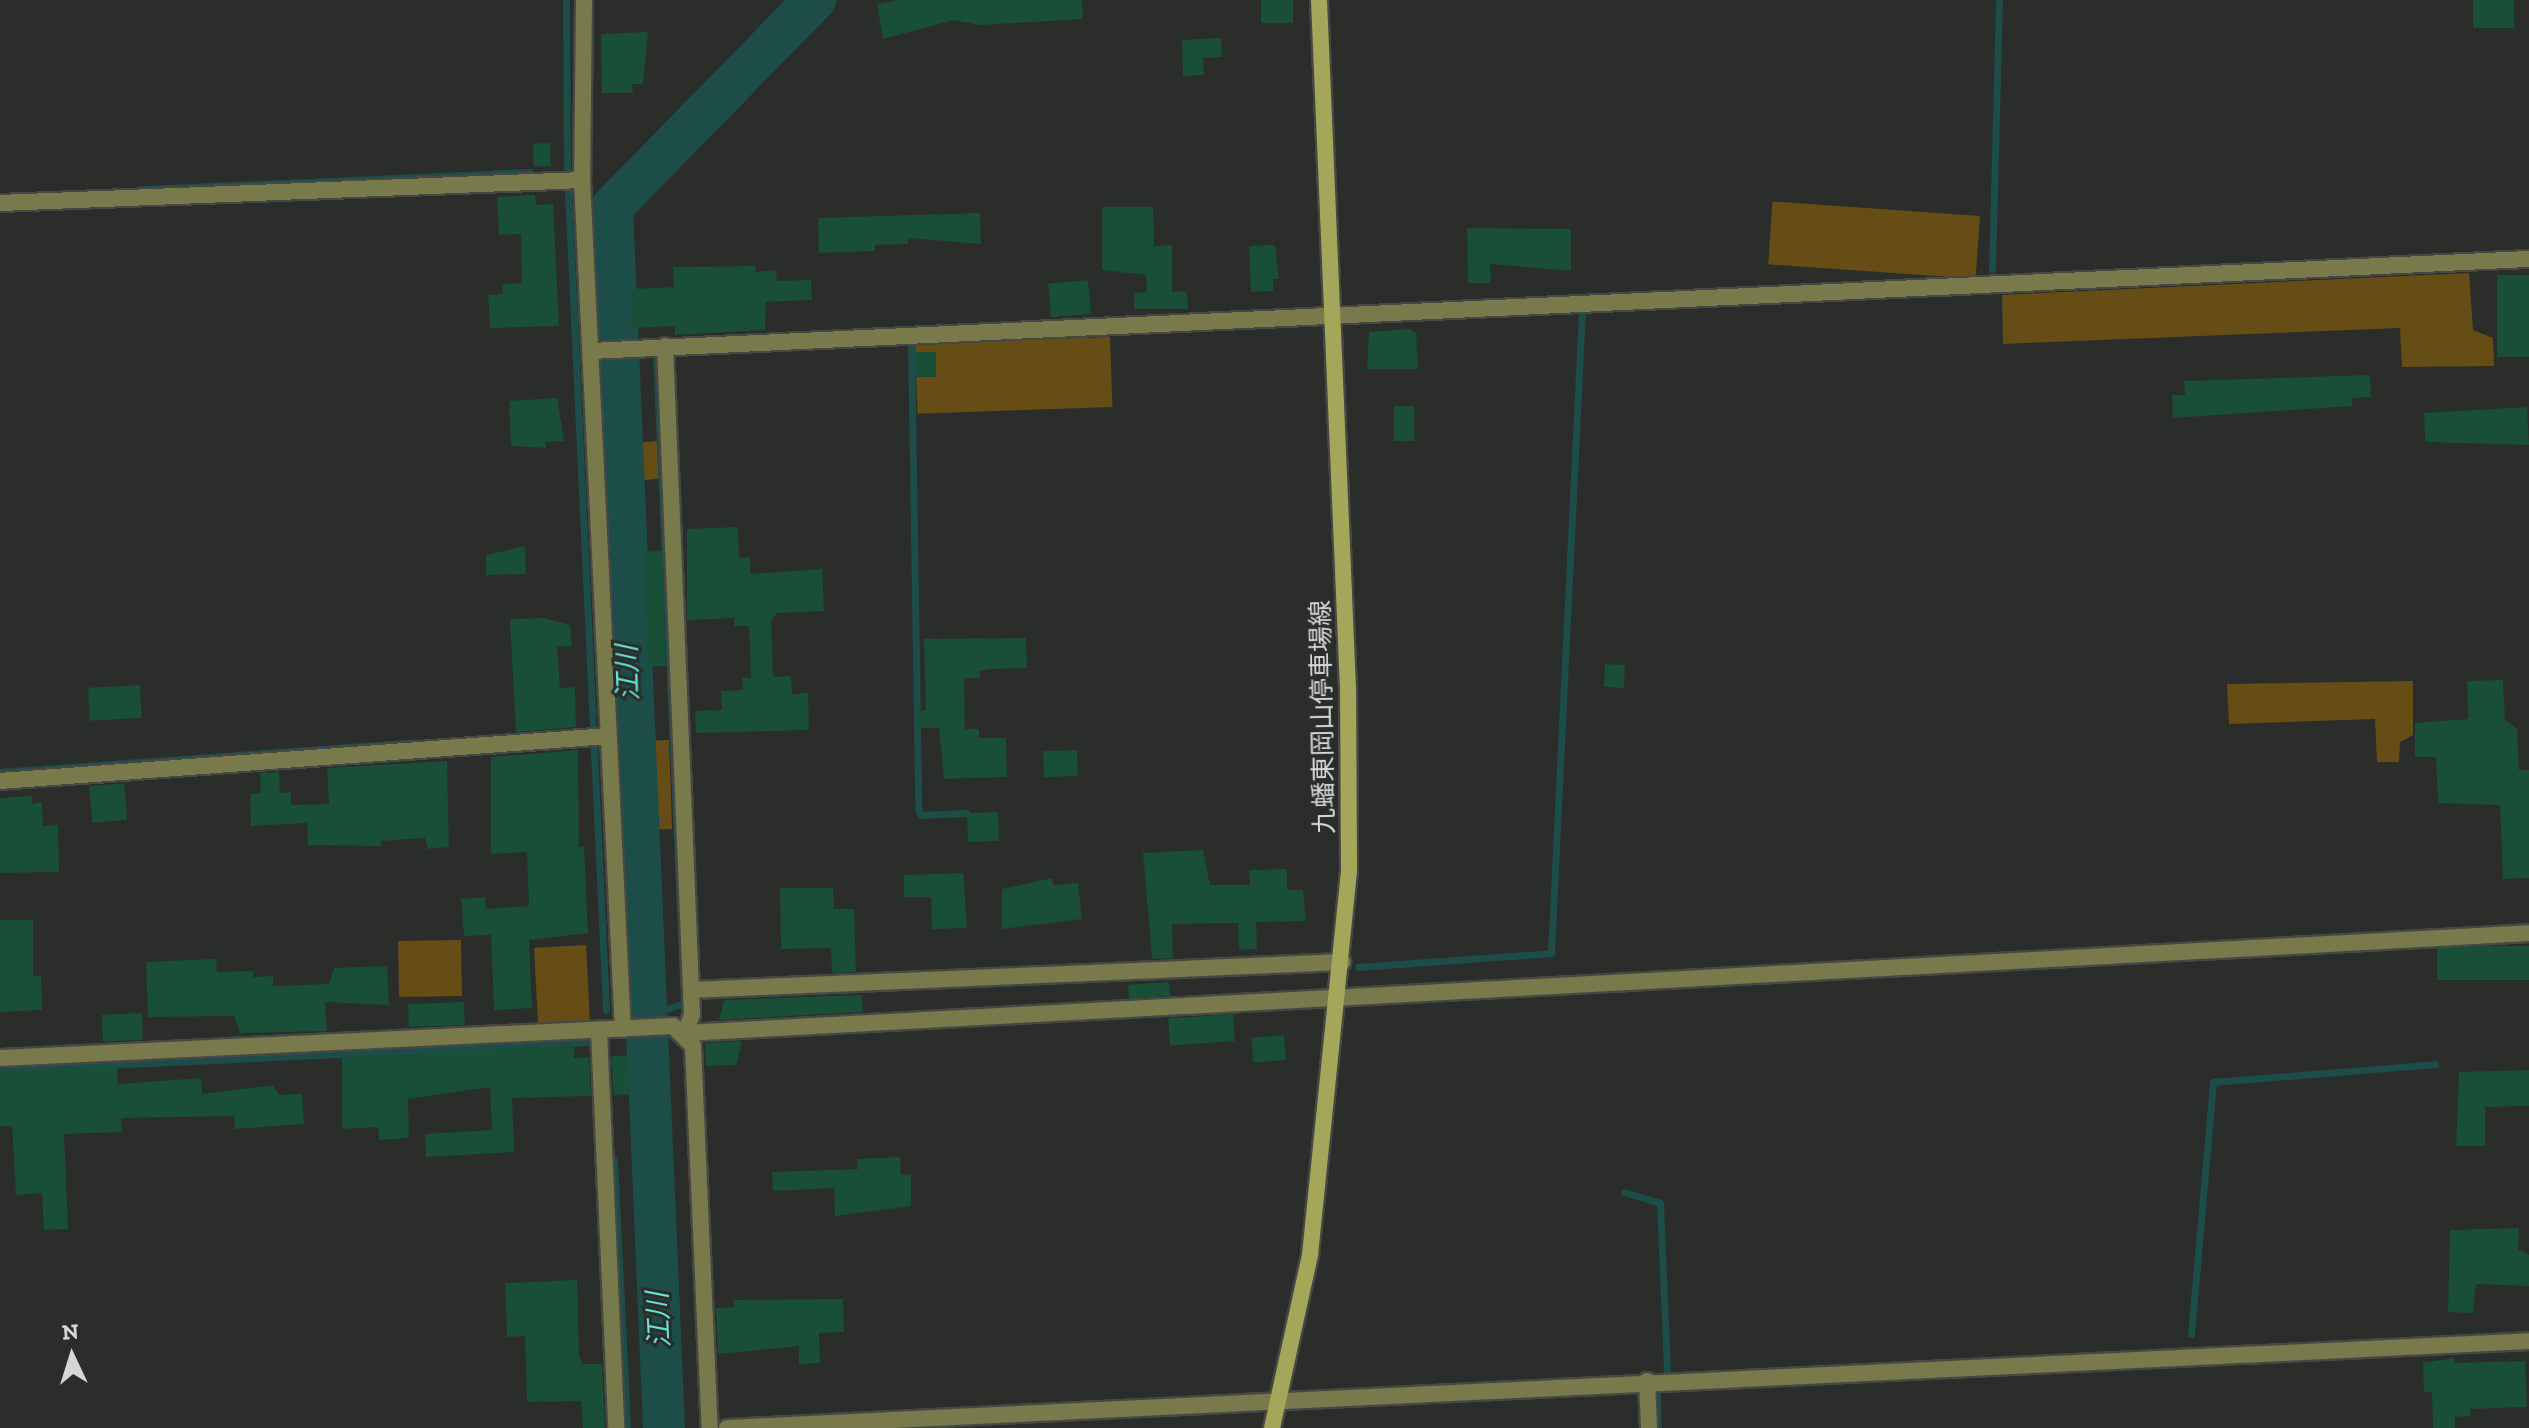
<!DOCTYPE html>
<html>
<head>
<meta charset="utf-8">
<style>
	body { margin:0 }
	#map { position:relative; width:2529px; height:1428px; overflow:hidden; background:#2a2d29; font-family:"Zilla Slab","Noto Sans JP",serif }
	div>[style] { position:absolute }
	.green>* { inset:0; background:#664d15; transform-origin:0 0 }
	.stream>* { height:7px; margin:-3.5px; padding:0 3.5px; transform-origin:3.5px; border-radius:3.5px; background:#1d4d49 }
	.river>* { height:42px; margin:-21px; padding:0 21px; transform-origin:21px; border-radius:21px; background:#1d4d49 }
	.building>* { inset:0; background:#194e37; transform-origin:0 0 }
	.roads { filter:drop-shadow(2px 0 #454844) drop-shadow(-2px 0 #454844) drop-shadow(0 2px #454844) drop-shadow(0 -2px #454844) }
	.minor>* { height:16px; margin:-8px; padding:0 8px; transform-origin:8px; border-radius:8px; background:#797a4b }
	.secondary>* { height:16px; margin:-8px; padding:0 8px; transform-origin:8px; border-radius:8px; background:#a4a659 }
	span { translate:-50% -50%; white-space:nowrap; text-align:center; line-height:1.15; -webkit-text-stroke:6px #2a2d29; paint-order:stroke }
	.street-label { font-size:26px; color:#d5d7d4 }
	.water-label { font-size:28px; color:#60e4d9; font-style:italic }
	.north { position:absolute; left:32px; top:1316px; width:80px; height:80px; -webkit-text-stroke:6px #2a2d29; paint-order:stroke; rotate:356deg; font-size:22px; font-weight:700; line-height:32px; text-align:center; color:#d5d7d4 }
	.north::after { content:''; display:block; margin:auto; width:28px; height:36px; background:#d5d7d4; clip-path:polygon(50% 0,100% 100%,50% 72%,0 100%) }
</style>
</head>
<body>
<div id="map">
	<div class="green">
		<i style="left:1980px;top:216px;width:63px;height:208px;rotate:94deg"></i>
		<i style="clip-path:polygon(2469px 273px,2473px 330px,2493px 338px,2494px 366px,2402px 367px,2400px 328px,2003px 344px,2002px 295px)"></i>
		<i style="left:1110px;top:337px;width:70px;height:195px;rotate:88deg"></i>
		<i style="left:657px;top:441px;width:38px;height:20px;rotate:85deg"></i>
		<i style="clip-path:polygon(2413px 681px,2413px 735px,2400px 742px,2399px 762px,2377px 762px,2375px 719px,2229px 724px,2227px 684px)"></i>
		<i style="left:669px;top:740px;width:89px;height:20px;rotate:88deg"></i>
		<i style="left:461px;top:940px;width:56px;height:63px;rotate:89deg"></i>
		<i style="left:586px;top:945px;width:77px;height:52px;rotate:87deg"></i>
	</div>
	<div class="stream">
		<i style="left:566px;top:0;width:170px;rotate:89.7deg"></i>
		<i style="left:567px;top:170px;width:841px;rotate:87.34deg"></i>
		<i style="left:142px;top:189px;width:388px;rotate:-2.5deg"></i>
		<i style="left:1992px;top:269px;width:269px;rotate:-88.5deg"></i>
		<i style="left:911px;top:342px;width:468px;rotate:89.1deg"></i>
		<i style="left:918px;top:810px;width:6px;rotate:59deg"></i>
		<i style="left:921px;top:815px;width:45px;rotate:-2.5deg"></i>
		<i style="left:0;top:772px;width:410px;rotate:-4.1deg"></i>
		<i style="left:1358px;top:967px;width:194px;rotate:-4.1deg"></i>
		<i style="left:1551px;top:953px;width:643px;rotate:-87.24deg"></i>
		<i style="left:648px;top:1015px;width:38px;rotate:-18deg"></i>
		<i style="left:684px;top:1003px;width:650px;rotate:-92.47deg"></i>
		<i style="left:0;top:1070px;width:594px;rotate:-2.7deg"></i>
		<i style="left:614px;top:1159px;width:269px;rotate:87.2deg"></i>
		<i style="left:1624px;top:1192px;width:38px;rotate:17deg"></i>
		<i style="left:1660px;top:1203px;width:170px;rotate:87.6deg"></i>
		<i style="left:2191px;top:1334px;width:253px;rotate:-85deg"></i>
		<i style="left:2213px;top:1082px;width:223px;rotate:-4.6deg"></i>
		<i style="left:1657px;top:1389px;width:39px;rotate:89deg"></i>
	</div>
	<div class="river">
		<i style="left:664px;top:1428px;width:1222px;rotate:-92.44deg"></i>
		<i style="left:612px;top:207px;width:290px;rotate:-45.6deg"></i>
	</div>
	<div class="building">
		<i style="clip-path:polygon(899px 0,1082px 0,1083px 19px,980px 25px,954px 20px,883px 39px,877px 4px)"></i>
		<i style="left:1261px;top:0;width:32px;height:23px"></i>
		<i style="left:2473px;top:0;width:41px;height:28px"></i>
		<i style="clip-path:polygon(648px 32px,643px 84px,632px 84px,633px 93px,602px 93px,601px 34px)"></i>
		<i style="clip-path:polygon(1221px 38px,1222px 57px,1203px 58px,1204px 75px,1183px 76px,1182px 40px)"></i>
		<i style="left:550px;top:143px;width:23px;height:17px;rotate:88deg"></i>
		<i style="clip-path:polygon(535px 195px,536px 205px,553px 204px,559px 326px,490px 328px,488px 295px,503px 294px,502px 284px,522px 283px,521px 234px,499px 235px,497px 197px)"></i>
		<i style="clip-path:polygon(1102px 207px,1153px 207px,1154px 246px,1172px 245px,1172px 292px,1187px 291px,1188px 309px,1134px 309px,1134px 293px,1147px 292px,1146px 275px,1102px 270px)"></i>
		<i style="clip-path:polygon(980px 213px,981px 244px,908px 238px,908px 244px,875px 245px,875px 251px,819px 253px,818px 218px)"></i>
		<i style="clip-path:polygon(1467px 228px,1571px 229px,1571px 271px,1490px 264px,1491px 283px,1468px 283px)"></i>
		<i style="clip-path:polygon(1275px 245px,1279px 279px,1273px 279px,1273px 291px,1251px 292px,1249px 246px)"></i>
		<i style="clip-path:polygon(755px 266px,756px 272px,776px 270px,777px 281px,811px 280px,812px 300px,766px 302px,765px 330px,675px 335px,675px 326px,632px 328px,631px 289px,674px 287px,673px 267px)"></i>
		<i style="left:2529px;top:275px;width:82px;height:32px;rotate:90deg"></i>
		<i style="left:1088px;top:280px;width:34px;height:40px;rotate:85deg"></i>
		<i style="clip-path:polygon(1410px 329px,1416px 333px,1418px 369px,1367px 369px,1369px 332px)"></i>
		<i style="left:936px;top:352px;width:25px;height:21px;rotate:90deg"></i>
		<i style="clip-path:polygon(2370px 375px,2371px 397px,2352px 398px,2352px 406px,2173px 418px,2172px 395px,2185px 395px,2184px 381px)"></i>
		<i style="clip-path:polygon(557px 398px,564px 441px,545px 442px,546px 448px,511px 446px,509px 401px)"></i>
		<i style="left:1394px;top:406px;width:20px;height:35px"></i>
		<i style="clip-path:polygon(2527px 407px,2529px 445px,2425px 442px,2424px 413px)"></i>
		<i style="clip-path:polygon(738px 527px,739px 558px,750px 557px,750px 574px,822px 569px,824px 611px,777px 613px,771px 621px,773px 677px,791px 676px,792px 694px,808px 693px,809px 730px,696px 733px,695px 711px,722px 710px,721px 691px,743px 690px,742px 678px,751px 678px,749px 626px,734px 626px,734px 618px,687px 620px,687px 529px)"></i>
		<i style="clip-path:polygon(525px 546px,526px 574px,486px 575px,486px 555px)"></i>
		<i style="left:662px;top:551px;width:115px;height:18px;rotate:88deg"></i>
		<i style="clip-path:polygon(544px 618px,570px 625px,572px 646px,557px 647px,560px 688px,575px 687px,576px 727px,516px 732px,510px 619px)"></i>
		<i style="clip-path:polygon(1026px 638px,1027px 668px,989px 669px,980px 671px,980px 678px,964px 678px,965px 729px,979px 729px,979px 738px,1006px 738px,1007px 777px,944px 779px,939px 728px,918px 728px,918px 711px,926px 710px,924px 639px)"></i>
		<i style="left:1605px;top:664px;width:20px;height:23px;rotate:3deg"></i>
		<i style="clip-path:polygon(2503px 680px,2505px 720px,2517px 729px,2519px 770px,2529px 770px,2529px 878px,2503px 879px,2500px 805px,2438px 803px,2436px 757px,2415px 757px,2415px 723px,2468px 719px,2467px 681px)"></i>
		<i style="left:140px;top:685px;width:33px;height:52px;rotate:87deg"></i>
		<i style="clip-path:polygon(578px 750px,579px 847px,584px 847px,588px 933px,529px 940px,532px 1008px,494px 1010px,491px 935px,464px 936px,461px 899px,485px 897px,486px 909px,529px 906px,527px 852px,491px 854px,491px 757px)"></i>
		<i style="left:1077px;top:750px;width:26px;height:34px;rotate:88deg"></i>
		<i style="clip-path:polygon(447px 761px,449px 847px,428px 849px,425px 838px,381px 841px,381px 846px,308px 845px,307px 823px,251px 826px,250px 794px,261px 793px,260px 773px,279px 772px,280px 793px,291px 792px,291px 805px,329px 804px,327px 768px)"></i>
		<i style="left:124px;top:783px;width:37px;height:35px;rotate:85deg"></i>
		<i style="clip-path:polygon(32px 796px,32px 804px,42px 802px,43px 826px,58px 825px,59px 872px,0 873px,0 798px)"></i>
		<i style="left:998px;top:812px;width:29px;height:31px;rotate:88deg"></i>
		<i style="clip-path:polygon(1203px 850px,1210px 885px,1250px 885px,1249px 870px,1287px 869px,1287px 890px,1303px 890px,1306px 921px,1256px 922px,1257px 949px,1239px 950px,1238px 923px,1172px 924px,1173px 958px,1152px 959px,1143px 853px)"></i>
		<i style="clip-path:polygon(963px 873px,967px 928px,932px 929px,931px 897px,904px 897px,904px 875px)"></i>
		<i style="clip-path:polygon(1052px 878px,1053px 885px,1078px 883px,1082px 919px,1002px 929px,1002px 889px)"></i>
		<i style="clip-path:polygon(780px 888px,833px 888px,834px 909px,854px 909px,856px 972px,832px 973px,831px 948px,781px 949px)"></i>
		<i style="clip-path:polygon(0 920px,33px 920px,33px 976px,41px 976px,42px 1010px,0 1012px)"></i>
		<i style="left:2529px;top:946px;width:34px;height:92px;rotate:90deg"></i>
		<i style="clip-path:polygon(216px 959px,217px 972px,253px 971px,253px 977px,273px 976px,273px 986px,329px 984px,334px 968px,387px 966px,389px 1005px,325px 1002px,327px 1031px,240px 1033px,234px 1016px,148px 1017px,146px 962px)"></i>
		<i style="left:1169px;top:982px;width:14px;height:41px;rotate:86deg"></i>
		<i style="clip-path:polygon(861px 995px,863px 1012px,719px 1020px,724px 1000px)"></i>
		<i style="left:464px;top:1002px;width:23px;height:56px;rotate:88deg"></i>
		<i style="left:142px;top:1013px;width:27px;height:40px;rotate:88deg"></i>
		<i style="left:1233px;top:1014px;width:27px;height:65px;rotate:86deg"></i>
		<i style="left:1284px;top:1035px;width:25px;height:33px;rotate:85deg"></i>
		<i style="clip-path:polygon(742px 1041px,736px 1065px,706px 1066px,705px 1043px)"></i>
		<i style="clip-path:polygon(574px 1045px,574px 1058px,589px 1057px,591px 1096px,512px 1098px,514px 1152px,426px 1157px,425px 1134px,492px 1130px,490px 1087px,408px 1099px,409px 1138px,379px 1140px,378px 1127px,342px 1129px,342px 1058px)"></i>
		<i style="left:628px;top:1055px;width:39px;height:17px;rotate:86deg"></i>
		<i style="clip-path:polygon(117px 1066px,118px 1084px,201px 1078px,202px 1094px,273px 1085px,279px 1095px,302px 1094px,304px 1124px,235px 1129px,234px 1116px,121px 1118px,122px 1132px,64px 1134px,68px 1229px,44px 1230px,42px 1193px,16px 1195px,12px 1126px,0 1126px,0 1072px)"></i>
		<i style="clip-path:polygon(2529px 1070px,2529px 1106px,2485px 1107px,2485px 1146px,2456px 1146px,2459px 1072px)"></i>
		<i style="clip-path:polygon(900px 1157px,901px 1175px,911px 1174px,911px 1206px,835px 1216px,834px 1188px,773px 1191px,772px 1172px,858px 1169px,857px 1159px)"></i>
		<i style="clip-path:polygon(2519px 1228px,2518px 1249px,2529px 1255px,2529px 1286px,2476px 1284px,2473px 1313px,2448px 1312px,2450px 1230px)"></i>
		<i style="clip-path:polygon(577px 1280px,579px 1356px,583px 1364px,602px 1364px,605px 1428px,583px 1428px,581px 1401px,527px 1402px,525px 1336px,507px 1337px,505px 1283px)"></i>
		<i style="clip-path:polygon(843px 1299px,844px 1332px,819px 1333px,820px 1363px,799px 1364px,799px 1346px,718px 1354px,716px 1308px,734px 1307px,734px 1300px)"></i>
		<i style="clip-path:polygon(2454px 1358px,2454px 1363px,2525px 1361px,2527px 1407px,2470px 1409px,2470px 1416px,2455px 1417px,2455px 1428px,2433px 1428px,2432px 1392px,2424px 1392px,2423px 1363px)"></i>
	</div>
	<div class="roads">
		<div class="minor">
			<i style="left:584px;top:0;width:180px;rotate:90.6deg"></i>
			<i style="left:582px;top:180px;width:850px;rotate:87.24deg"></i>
			<i style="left:0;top:203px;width:582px;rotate:-2.26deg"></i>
			<i style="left:665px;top:346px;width:669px;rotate:87.69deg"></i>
			<i style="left:692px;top:1014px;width:20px;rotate:110deg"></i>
			<i style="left:685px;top:1033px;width:1847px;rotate:-3.1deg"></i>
			<i style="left:591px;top:351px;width:1940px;rotate:-2.72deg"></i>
			<i style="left:0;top:781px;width:610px;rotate:-4.23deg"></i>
			<i style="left:691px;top:990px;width:652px;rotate:-2.46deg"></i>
			<i style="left:599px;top:1031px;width:397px;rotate:87.5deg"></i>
			<i style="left:0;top:1058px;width:674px;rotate:-2.72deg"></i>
			<i style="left:673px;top:1026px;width:28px;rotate:45deg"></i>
			<i style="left:693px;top:1046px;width:382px;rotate:87.5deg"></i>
			<i style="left:1647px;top:1381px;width:47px;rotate:87.6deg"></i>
			<i style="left:727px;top:1428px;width:1804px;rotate:-2.76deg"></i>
		</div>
		<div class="secondary">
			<i style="left:1272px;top:1428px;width:177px;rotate:-77.6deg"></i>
			<i style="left:1310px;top:1255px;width:387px;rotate:-84.2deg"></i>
			<i style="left:1349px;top:870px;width:181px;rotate:-90.3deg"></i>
			<i style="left:1348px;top:689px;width:690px;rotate:-92.41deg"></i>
		</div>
	</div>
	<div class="street-label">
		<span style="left:1323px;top:717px;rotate:-91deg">九蟠東岡山停車場線</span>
	</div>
	<div class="water-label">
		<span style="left:628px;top:673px;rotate:-92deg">江川</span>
		<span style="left:659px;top:1320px;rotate:-93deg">江川</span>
	</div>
	<div class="north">N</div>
</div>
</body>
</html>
